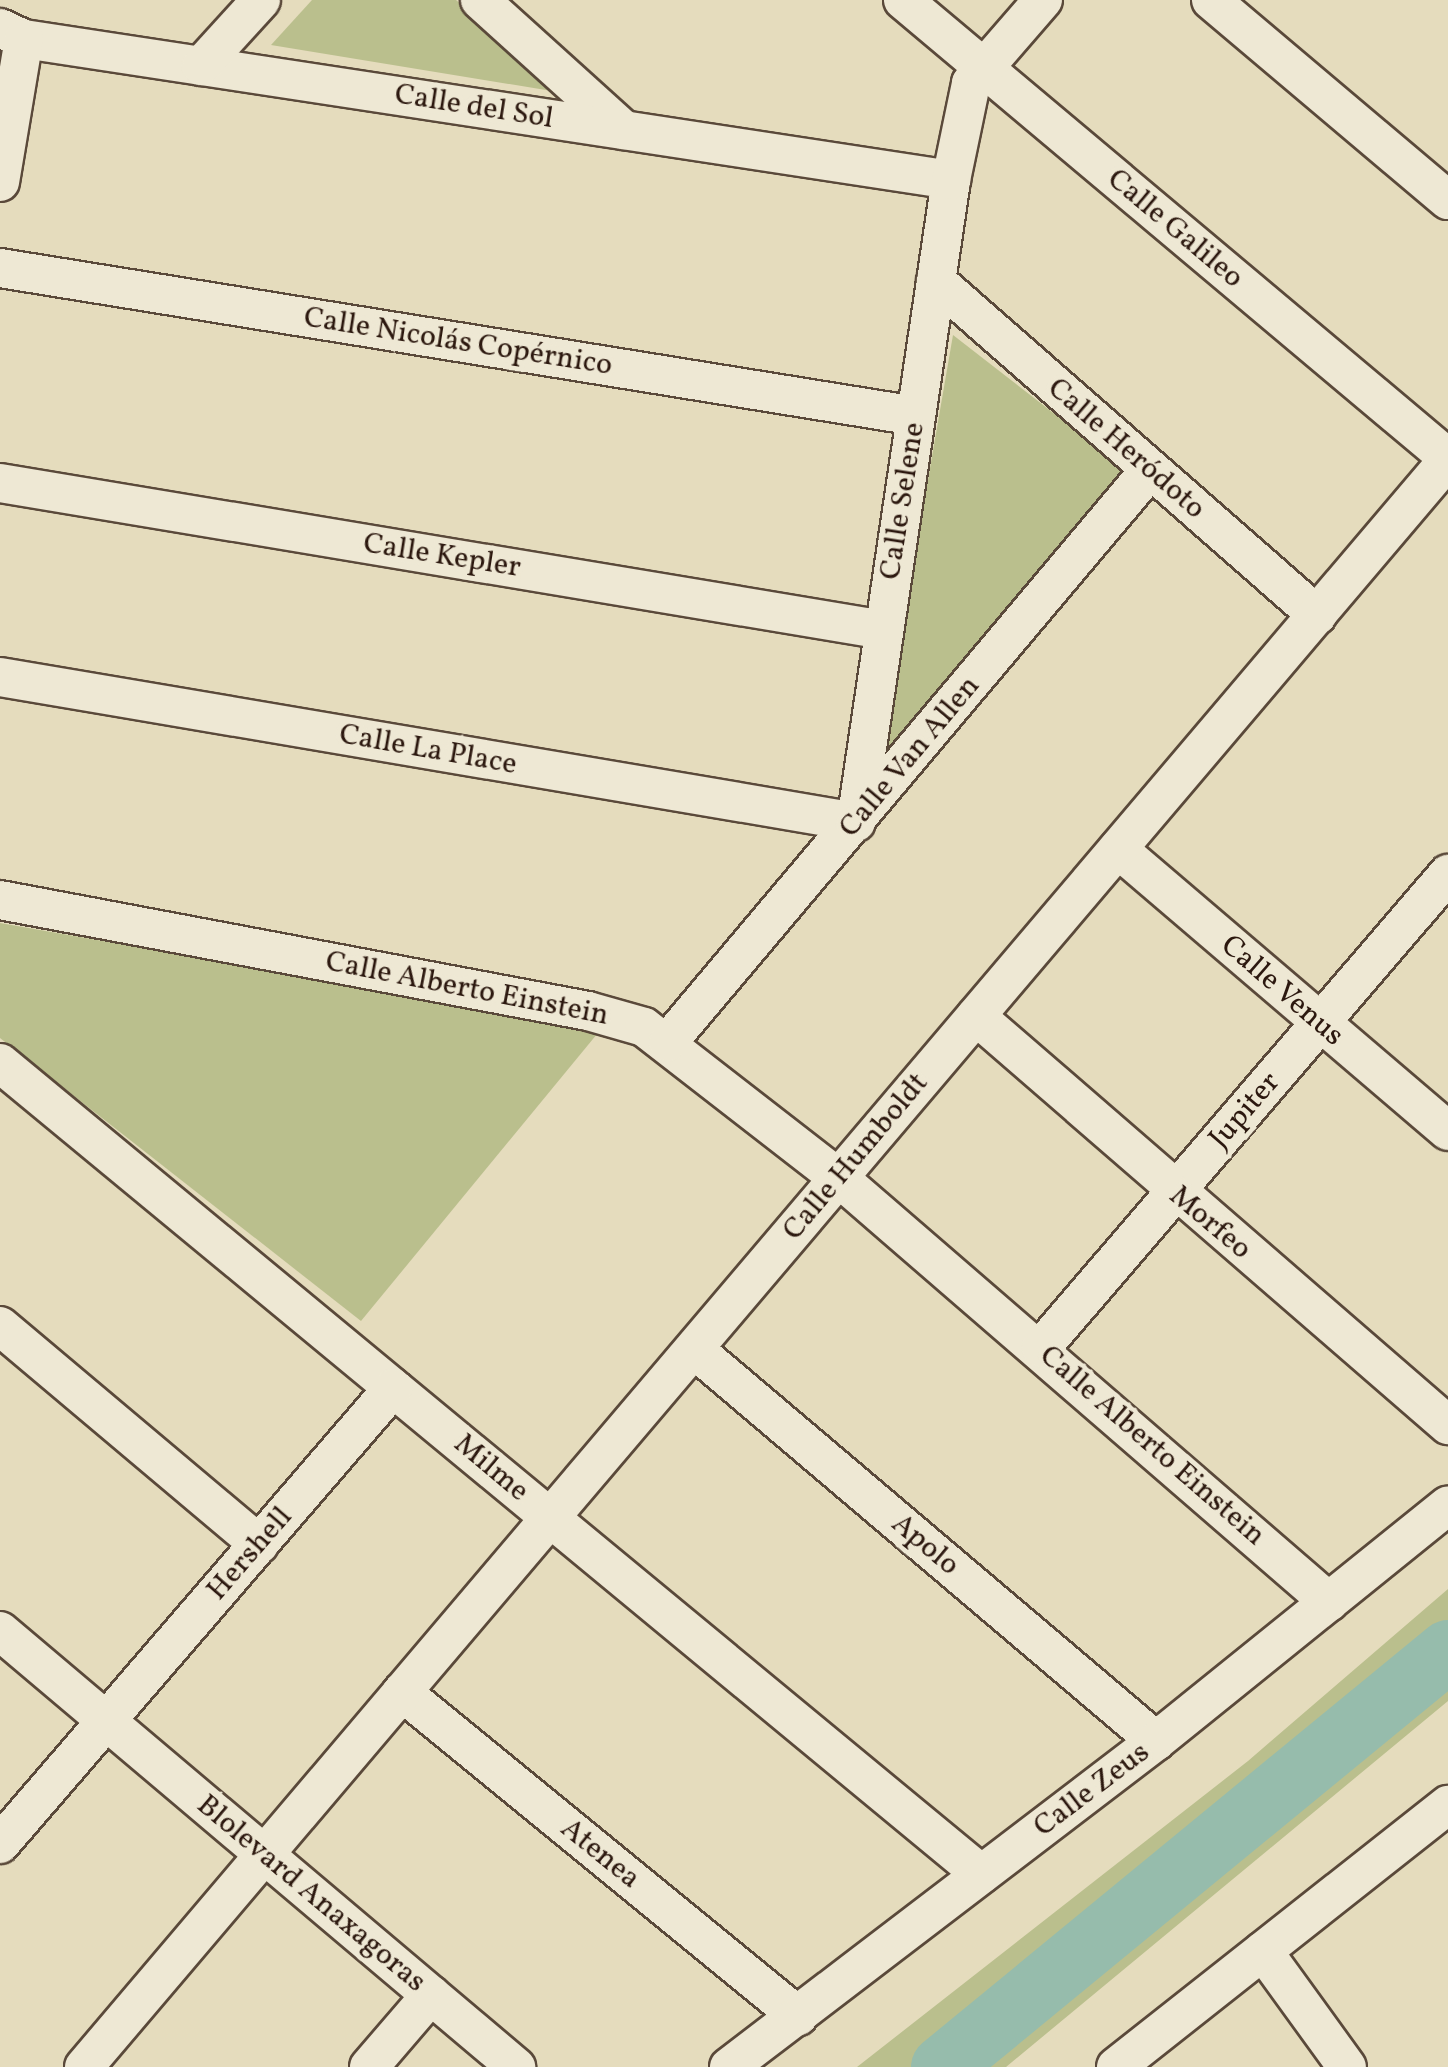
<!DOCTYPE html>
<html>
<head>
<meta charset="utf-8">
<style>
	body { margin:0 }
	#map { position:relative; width:1448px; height:2067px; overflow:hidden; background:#e5dcbd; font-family:Vollkorn,serif }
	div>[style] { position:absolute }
	.green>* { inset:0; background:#babf8d }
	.river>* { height:62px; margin:-31px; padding:0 31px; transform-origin:31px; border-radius:31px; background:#96bcac }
	.roads { filter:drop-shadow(2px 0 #5a493a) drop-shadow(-2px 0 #5a493a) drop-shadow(0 2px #5a493a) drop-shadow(0 -2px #5a493a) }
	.minor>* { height:38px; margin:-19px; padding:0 19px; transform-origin:19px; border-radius:19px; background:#eee8d4 }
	span { translate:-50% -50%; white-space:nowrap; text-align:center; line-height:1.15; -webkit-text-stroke:9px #eee8d4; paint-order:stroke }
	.street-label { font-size:30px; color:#2c180f }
</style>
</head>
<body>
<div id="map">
	<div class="green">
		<i style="clip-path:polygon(312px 0,456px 0,564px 93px,271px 45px)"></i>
		<i style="clip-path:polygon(953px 335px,1128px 471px,878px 769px)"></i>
		<i style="clip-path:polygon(0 923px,602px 1028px,361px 1321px,0 1038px)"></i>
		<i style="clip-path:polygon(1448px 1589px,1448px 1701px,1006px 2067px,857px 2067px,1248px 1761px)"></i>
	</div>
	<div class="river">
		<i style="left:942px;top:2067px;width:655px;rotate:-39.42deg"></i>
	</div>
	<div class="roads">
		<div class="minor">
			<i style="left:480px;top:0;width:194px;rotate:42.1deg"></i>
			<i style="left:903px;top:0;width:712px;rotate:40.04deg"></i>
			<i style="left:1211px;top:0;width:310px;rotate:40.2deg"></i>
			<i style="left:0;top:28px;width:26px;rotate:25deg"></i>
			<i style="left:24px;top:39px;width:938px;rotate:8.65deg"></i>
			<i style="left:201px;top:66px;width:89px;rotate:-47.7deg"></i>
			<i style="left:0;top:182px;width:145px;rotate:-80.5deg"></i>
			<i style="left:0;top:268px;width:928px;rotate:9.18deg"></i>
			<i style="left:936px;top:281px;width:507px;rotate:41.24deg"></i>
			<i style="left:0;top:483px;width:896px;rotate:9.44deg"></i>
			<i style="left:0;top:677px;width:868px;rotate:9.61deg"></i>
			<i style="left:856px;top:822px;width:649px;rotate:-81.58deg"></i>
			<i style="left:951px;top:180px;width:99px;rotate:-78.3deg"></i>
			<i style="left:971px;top:83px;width:110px;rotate:-49.1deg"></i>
			<i style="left:1118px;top:849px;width:434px;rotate:40.5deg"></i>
			<i style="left:0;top:900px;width:598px;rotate:10.69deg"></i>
			<i style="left:588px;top:1011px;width:58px;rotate:15.9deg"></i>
			<i style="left:644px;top:1027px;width:247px;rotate:37.8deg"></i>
			<i style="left:839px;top:1178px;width:648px;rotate:40.87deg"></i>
			<i style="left:976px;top:1016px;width:625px;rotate:40.91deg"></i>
			<i style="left:668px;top:1042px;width:747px;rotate:-49.89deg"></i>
			<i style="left:0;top:1063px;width:1273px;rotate:39.58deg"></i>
			<i style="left:0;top:1326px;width:339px;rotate:40.1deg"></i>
			<i style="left:1041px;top:1348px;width:625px;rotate:-49.35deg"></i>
			<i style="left:694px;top:1349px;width:606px;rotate:40.31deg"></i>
			<i style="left:0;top:1631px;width:676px;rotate:40.2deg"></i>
			<i style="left:402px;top:1692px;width:512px;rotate:39.29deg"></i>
			<i style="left:0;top:1844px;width:602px;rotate:-49.24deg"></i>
			<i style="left:1263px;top:1951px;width:143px;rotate:54.1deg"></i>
			<i style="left:84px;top:2067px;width:2108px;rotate:-49.68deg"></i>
			<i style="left:369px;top:2067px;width:95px;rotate:-49.3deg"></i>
			<i style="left:729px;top:2067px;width:537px;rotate:-37.36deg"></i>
			<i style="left:1156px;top:1741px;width:375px;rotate:-38.9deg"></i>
			<i style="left:1116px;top:2067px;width:423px;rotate:-38.3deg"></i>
		</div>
	</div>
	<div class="street-label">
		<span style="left:474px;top:107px;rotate:9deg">Calle del Sol</span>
		<span style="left:1175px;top:229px;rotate:40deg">Calle Galileo</span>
		<span style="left:458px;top:342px;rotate:9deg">Calle Nicolás Copérnico</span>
		<span style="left:1126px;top:449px;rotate:41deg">Calle Heródoto</span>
		<span style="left:903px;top:501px;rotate:-81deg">Calle Selene</span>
		<span style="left:442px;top:556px;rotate:9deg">Calle Kepler</span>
		<span style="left:428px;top:750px;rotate:10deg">Calle La Place</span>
		<span style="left:910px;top:757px;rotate:-50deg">Calle Van Allen</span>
		<span style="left:467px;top:989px;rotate:11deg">Calle Alberto Einstein</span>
		<span style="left:1282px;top:991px;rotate:41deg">Calle Venus</span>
		<span style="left:1245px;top:1111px;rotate:-49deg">Jupiter</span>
		<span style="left:856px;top:1157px;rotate:-50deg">Calle Humboldt</span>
		<span style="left:1210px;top:1223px;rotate:40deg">Morfeo</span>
		<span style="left:1152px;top:1446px;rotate:41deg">Calle Alberto Einstein</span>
		<span style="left:491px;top:1468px;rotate:40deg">Milme</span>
		<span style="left:925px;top:1545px;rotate:40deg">Apolo</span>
		<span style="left:250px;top:1554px;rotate:-49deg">Hershell</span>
		<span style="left:1092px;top:1790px;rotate:-37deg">Calle Zeus</span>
		<span style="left:600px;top:1854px;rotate:39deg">Atenea</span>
		<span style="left:311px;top:1894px;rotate:40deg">Blolevard Anaxagoras</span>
	</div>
</div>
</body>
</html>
